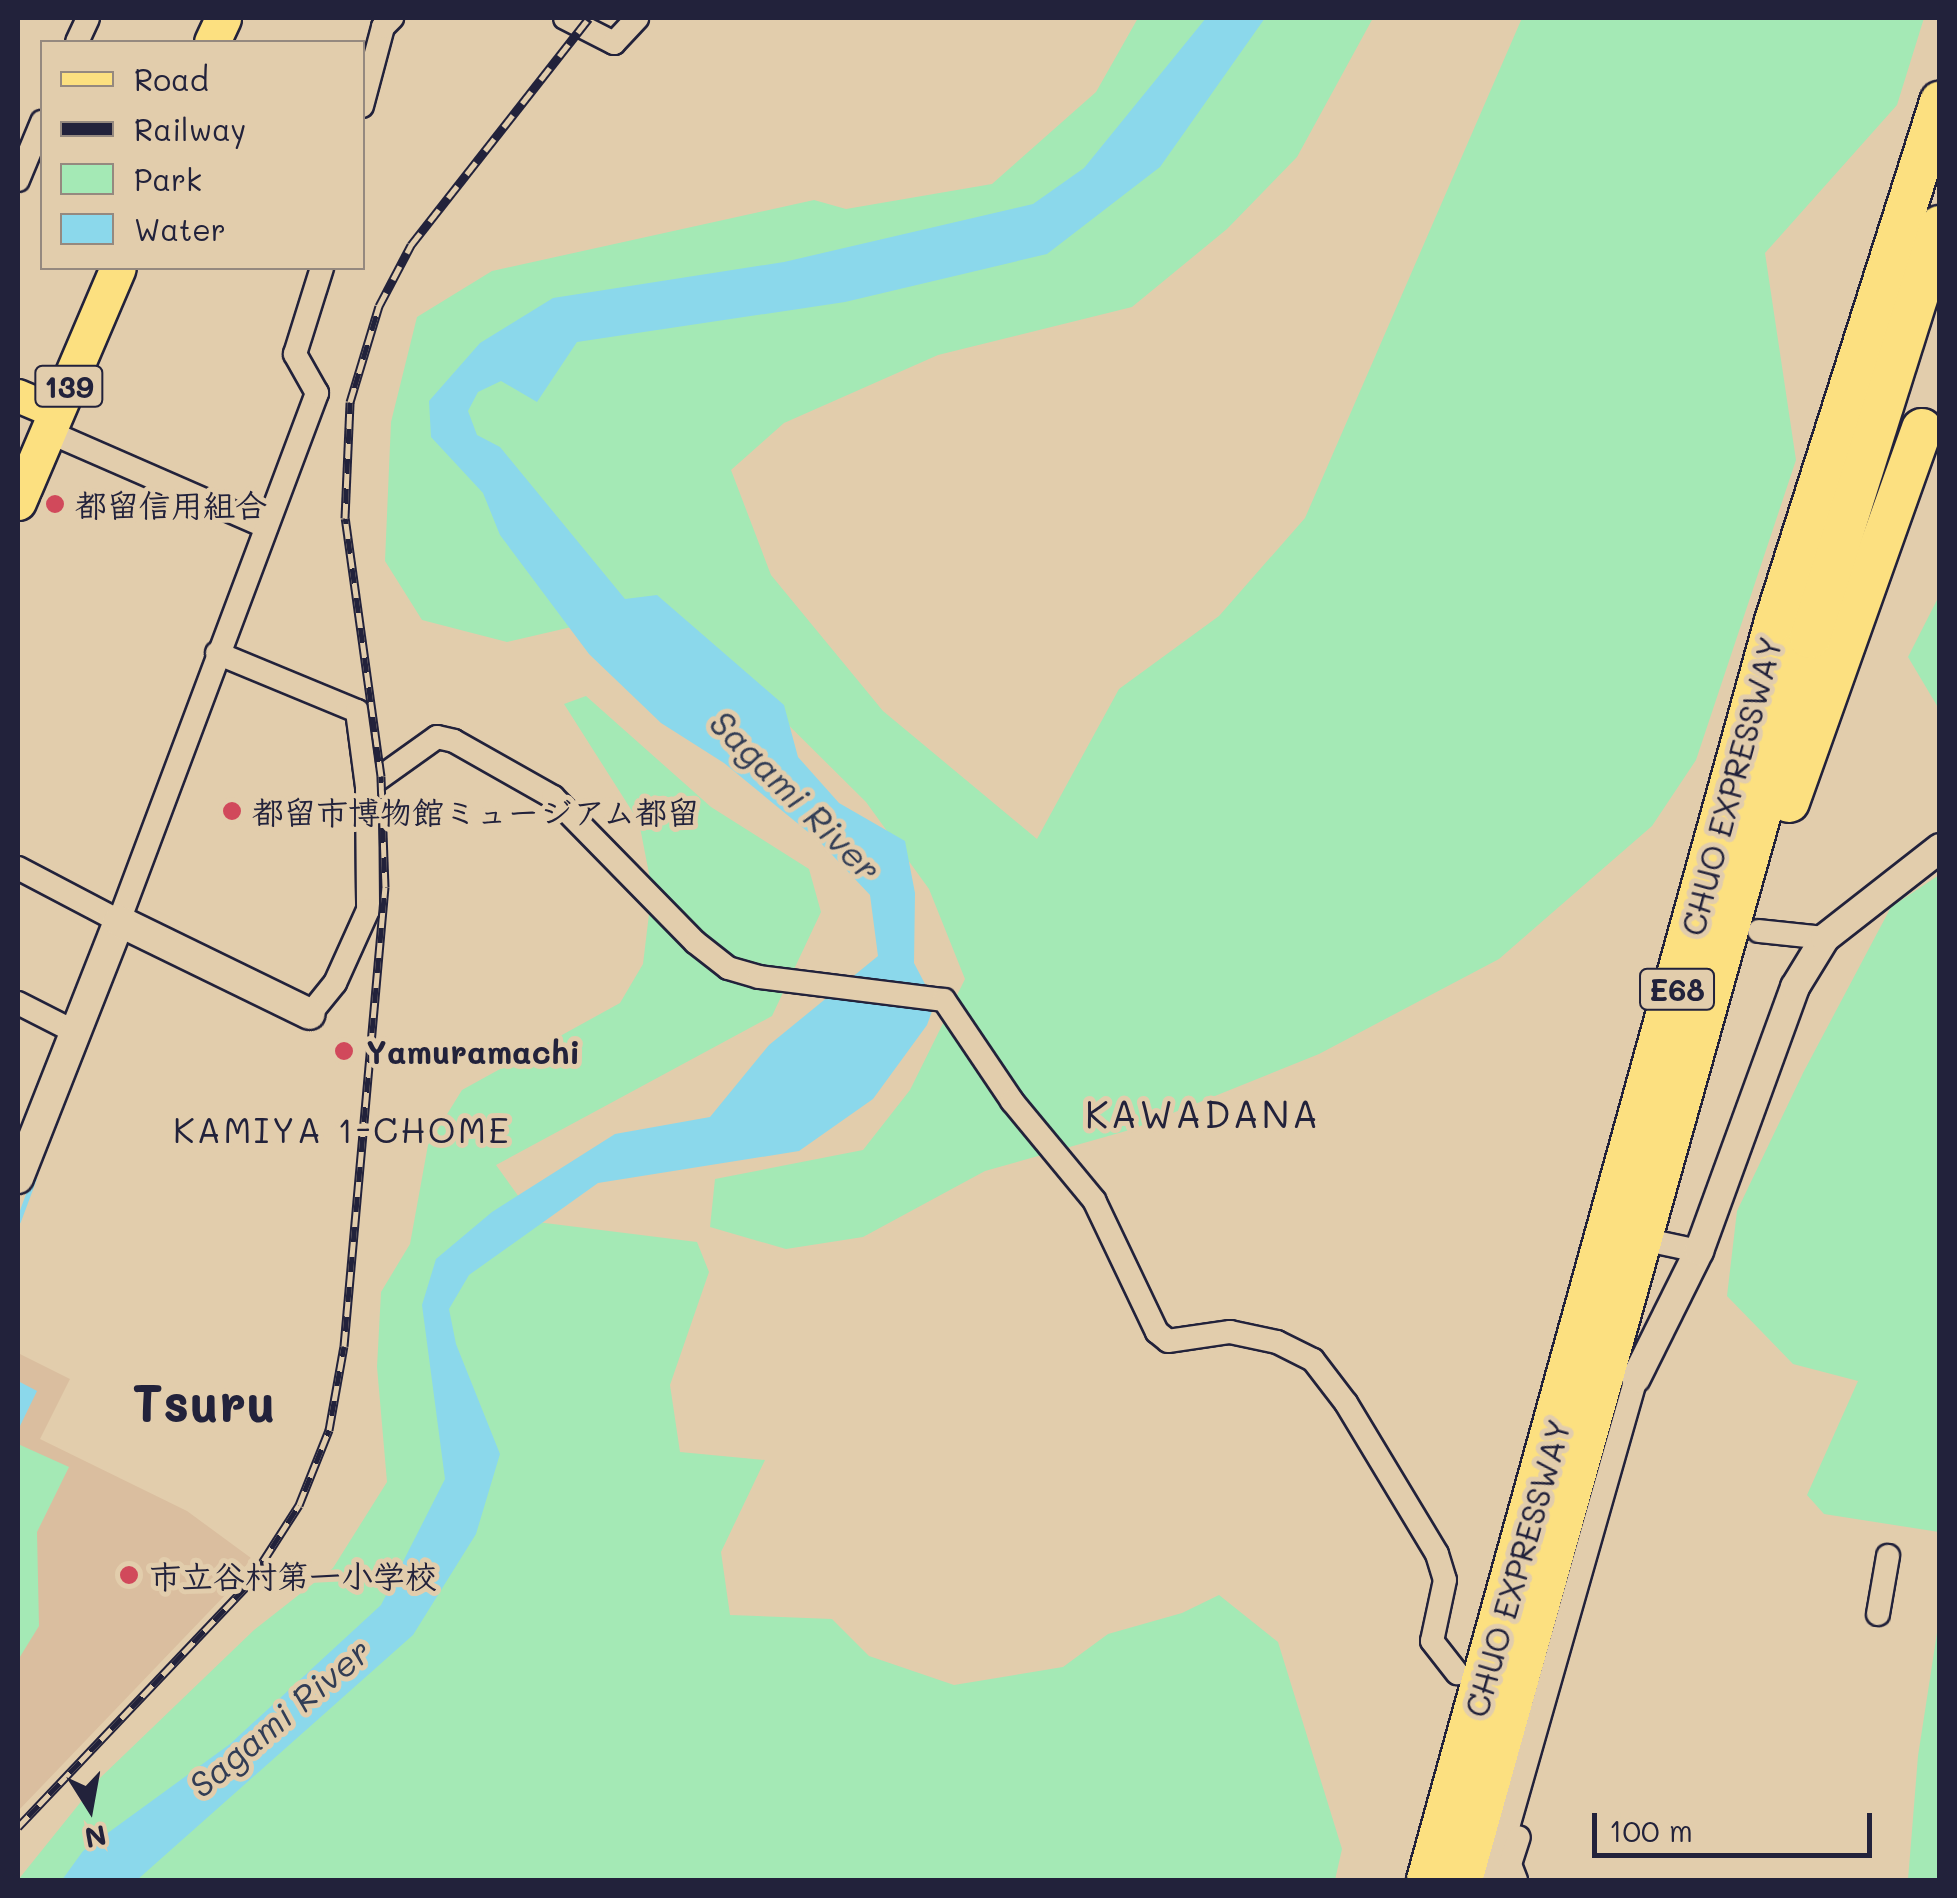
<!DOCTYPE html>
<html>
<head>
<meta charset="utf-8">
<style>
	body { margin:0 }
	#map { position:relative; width:1957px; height:1898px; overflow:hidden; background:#e2cdac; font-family:Mali,"Klee One",sans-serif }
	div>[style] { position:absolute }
	.built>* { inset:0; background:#dabe9f }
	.green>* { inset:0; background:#a4e9b5 }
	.water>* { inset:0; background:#8bd8eb }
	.stream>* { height:5px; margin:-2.5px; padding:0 2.5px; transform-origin:2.5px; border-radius:2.5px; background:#8bd8eb }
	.roads { filter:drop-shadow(2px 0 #22223b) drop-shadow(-2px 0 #22223b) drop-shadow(0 2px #22223b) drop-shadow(0 -2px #22223b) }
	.minor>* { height:22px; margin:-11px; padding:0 11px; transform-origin:11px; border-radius:11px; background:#e2cdac }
	.tertiary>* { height:28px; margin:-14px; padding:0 14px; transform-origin:14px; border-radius:14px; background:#e2cdac }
	.secondary>* { height:30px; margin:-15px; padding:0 15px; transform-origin:15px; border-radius:15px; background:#e2cdac }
	.primary>* { height:32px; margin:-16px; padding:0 16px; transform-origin:16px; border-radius:16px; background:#fce080 }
	.trunk>* { height:35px; margin:-17.5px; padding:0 17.5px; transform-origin:17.5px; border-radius:17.5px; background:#fce080 }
	.motorway>* { height:40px; margin:-20px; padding:0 20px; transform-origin:20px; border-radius:20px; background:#fce080 }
	.rail>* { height:9px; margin-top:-4.5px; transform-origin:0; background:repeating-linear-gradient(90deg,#e2cdac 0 15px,#22223b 0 30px); box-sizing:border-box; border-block:2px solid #22223b }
	.dots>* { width:28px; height:28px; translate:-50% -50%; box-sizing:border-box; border:5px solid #e2cdac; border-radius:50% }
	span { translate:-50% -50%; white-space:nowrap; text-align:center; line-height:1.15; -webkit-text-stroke:10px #e2cdac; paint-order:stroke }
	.shield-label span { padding:2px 8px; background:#e2cdac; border:2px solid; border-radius:8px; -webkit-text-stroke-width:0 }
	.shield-label { font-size:30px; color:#22223b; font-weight:700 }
	.poi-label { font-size:32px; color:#22223b; font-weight:700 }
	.left { translate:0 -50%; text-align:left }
	.street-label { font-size:32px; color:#22223b }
	.water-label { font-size:35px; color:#323d55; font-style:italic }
	.neighbourhood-label { font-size:35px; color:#22223b; letter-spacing:2.5px }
	.quarter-label { font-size:38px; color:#22223b; letter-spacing:2.5px }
	.town-label { font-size:52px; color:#22223b; font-weight:700 }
	.frame { position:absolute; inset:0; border:20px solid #22223b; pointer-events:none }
	.legend { position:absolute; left:40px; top:40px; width:325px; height:230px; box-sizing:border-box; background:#e2cdac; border:2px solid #95897f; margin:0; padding:12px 18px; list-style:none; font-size:30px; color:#22223b }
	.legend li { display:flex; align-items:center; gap:20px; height:50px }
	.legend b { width:50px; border:2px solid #95897f }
	.north { position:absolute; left:40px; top:1758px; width:100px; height:100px; -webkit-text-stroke:8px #e2cdac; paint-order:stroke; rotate:169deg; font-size:28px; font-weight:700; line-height:40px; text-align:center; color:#22223b }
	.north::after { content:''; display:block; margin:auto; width:35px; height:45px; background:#22223b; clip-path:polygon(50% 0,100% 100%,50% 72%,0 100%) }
	.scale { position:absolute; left:1592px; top:1813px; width:280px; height:45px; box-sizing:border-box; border:5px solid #22223b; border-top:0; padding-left:12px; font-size:30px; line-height:35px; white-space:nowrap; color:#22223b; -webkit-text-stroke:8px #e2cdac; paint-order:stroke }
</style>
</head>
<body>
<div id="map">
	<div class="built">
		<i style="clip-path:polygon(18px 1353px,70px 1379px,40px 1439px,187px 1511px,251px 1558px,229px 1591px,18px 1811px)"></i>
	</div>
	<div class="green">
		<i style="clip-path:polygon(1138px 18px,1373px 18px,1297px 157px,1227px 229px,1132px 307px,938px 355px,784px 423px,731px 470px,771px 575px,883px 711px,1037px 839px,1119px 689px,1219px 616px,1305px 518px,1522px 18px,1924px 18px,1897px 105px,1765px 253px,1796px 460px,1696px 760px,1652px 826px,1499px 959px,1319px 1054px,1133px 1129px,985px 1171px,863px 1237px,786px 1249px,710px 1227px,715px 1179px,863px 1150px,910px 1090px,965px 979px,929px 889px,866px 802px,739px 676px,632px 613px,507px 642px,422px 620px,385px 561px,391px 422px,417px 317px,492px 271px,814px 200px,846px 209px,992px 184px,1096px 92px)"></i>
		<i style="clip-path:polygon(1939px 596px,1940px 709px,1939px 709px,1908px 657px)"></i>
		<i style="clip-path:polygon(586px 696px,711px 807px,809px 869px,821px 912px,772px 1016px,496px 1165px,537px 1222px,697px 1242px,709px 1272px,670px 1385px,680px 1452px,765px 1460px,721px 1552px,730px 1615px,832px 1619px,869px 1656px,954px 1685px,1063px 1667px,1108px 1634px,1182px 1613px,1219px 1595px,1278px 1642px,1342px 1849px,1335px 1880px,18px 1880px,100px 1778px,254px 1630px,333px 1568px,387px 1482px,377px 1367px,381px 1292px,410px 1244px,428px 1145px,462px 1090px,620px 1003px,643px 964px,652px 889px,639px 822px,564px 704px)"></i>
		<i style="clip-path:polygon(1939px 875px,1939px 1532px,1824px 1514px,1807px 1495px,1858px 1381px,1793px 1364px,1727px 1296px,1737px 1211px,1803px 1073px,1891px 907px)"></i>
		<i style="clip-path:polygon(18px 1444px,69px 1467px,37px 1532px,39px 1626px,18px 1660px)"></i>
		<i style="clip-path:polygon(1939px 1620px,1939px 1880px,1908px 1880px,1918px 1756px)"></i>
	</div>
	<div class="water">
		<i style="clip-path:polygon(1206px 18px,1265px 18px,1160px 167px,1047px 254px,845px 302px,577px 342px,537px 402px,501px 381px,478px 392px,468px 411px,477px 435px,500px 447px,625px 599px,657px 595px,784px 705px,798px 757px,839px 803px,905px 841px,915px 893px,914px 963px,935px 1003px,927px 1025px,873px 1099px,799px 1151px,598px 1183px,469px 1275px,449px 1309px,456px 1344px,500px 1454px,476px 1534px,413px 1635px,137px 1880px,62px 1880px,83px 1851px,230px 1744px,381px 1605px,445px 1479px,422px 1305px,436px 1259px,492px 1212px,615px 1134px,710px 1117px,769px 1045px,878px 956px,870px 895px,819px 841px,724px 763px,661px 723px,589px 654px,500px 535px,483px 493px,431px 437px,429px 401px,480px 343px,553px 298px,784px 262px,1033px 204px,1084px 168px)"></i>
		<i style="clip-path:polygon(18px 1381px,37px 1391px,19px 1428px,18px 1427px)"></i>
	</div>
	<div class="stream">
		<i style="left:18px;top:1221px;width:46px;rotate:-69.6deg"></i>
	</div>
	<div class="roads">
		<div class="minor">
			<i style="left:565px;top:18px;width:55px;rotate:27deg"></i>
			<i style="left:614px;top:43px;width:34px;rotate:-47deg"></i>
			<i style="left:77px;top:42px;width:26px;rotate:-65deg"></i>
			<i style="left:362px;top:106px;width:82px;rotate:-75.1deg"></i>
			<i style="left:383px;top:27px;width:13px;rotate:-45deg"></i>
			<i style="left:18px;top:180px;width:63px;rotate:-67.5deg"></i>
			<i style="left:49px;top:432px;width:237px;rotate:23.6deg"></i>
			<i style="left:217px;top:653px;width:152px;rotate:22.5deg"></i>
			<i style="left:357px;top:711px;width:77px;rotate:82.5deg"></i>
			<i style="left:367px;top:787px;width:123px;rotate:89.5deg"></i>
			<i style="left:368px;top:910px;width:80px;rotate:114.3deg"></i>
			<i style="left:335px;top:983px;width:40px;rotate:129deg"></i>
			<i style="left:367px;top:787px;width:86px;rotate:-35.5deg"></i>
			<i style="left:437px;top:737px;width:17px;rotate:13deg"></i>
			<i style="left:454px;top:741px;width:114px;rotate:29.5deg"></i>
			<i style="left:553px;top:797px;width:203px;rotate:45.6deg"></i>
			<i style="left:695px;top:942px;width:42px;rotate:38.2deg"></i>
			<i style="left:728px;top:968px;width:32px;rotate:16deg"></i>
			<i style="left:759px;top:977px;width:186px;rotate:7.1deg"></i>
			<i style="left:944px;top:1000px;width:122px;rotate:56deg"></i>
			<i style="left:1012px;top:1101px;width:129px;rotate:50.4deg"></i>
			<i style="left:1094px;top:1200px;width:146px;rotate:64.5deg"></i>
			<i style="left:1157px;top:1332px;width:14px;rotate:39deg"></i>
			<i style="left:1168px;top:1341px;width:63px;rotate:-8.3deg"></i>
			<i style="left:1230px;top:1332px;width:48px;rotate:12deg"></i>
			<i style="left:1277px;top:1342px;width:40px;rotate:26.6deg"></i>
			<i style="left:1313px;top:1360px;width:54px;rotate:52.5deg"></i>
			<i style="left:1346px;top:1403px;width:176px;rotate:58.9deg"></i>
			<i style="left:1437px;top:1554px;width:27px;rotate:73deg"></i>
			<i style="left:1445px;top:1580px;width:62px;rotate:102deg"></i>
			<i style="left:1432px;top:1641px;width:41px;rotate:52deg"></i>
			<i style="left:18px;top:868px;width:114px;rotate:27.7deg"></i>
			<i style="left:119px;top:921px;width:564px;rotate:-69.44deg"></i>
			<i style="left:317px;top:393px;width:45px;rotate:-119.4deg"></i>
			<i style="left:295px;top:354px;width:90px;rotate:-72.6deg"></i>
			<i style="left:1759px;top:931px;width:66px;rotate:6.1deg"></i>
			<i style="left:18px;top:1003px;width:64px;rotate:27deg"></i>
			<i style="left:1661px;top:1243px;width:39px;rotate:12deg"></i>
			<i style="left:1878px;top:1614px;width:59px;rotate:-80.2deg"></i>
			<i style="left:1493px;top:1880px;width:522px;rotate:-74.1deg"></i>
			<i style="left:1516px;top:1880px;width:17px;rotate:-111deg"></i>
			<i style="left:1510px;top:1864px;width:28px;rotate:-72deg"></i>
		</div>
		<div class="tertiary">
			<i style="left:1636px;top:1378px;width:142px;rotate:-63.6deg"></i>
			<i style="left:1699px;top:1251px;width:281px;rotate:-70deg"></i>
			<i style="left:1795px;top:987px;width:57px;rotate:-58.5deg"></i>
			<i style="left:1825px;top:938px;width:146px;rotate:-38deg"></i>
		</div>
		<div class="secondary">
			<i style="left:18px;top:1178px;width:276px;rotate:-68.5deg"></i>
			<i style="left:119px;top:921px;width:212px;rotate:26deg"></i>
		</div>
		<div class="primary">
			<i style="left:18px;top:396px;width:43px;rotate:23deg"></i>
		</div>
		<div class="trunk">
			<i style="left:212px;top:42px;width:26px;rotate:-65deg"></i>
			<i style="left:18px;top:502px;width:254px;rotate:-66.9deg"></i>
		</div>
		<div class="motorway">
			<i style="left:1789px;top:802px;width:396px;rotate:-70.4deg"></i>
			<i style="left:1427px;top:1880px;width:1306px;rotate:-74.55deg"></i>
			<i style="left:1775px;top:621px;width:545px;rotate:-72.36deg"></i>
			<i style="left:1462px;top:1880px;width:1290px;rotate:-74.35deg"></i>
			<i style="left:1810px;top:638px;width:432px;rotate:-72.5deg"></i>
		</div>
	</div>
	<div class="rail">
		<i style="left:18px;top:1827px;width:332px;rotate:-46.5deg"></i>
		<i style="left:247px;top:1586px;width:96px;rotate:-57.3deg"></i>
		<i style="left:299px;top:1505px;width:81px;rotate:-68.2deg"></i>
		<i style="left:329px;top:1430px;width:85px;rotate:-79.9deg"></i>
		<i style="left:344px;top:1346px;width:461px;rotate:-84.9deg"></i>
		<i style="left:385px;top:887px;width:111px;rotate:-92.1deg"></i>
		<i style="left:381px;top:776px;width:260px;rotate:-97.9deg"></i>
		<i style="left:345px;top:518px;width:116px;rotate:-87.5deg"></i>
		<i style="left:350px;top:402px;width:100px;rotate:-73.2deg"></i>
		<i style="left:379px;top:306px;width:69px;rotate:-62.3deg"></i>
		<i style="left:411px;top:245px;width:288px;rotate:-51.9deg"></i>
	</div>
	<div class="dots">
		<i style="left:55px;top:504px;background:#d1495b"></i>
		<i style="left:232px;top:811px;background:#d1495b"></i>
		<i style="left:344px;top:1051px;background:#d1495b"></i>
		<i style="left:129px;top:1575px;background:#d1495b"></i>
	</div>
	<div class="shield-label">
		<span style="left:69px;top:386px">139</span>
		<span style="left:1677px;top:989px">E68</span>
	</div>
	<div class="poi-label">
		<span class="left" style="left:75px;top:504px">都留信用組合</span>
		<span class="left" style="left:252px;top:811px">都留市博物館ミュージアム都留</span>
		<span class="left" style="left:366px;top:1051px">Yamuramachi</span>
		<span class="left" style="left:149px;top:1575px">市立谷村第一小学校</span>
	</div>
	<div class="street-label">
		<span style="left:1731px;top:786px;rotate:-75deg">CHUO EXPRESSWAY</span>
		<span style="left:1517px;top:1568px;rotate:-74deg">CHUO EXPRESSWAY</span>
	</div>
	<div class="water-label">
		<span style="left:796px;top:795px;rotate:45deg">Sagami River</span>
		<span style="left:279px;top:1717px;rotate:-40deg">Sagami River</span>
	</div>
	<div class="neighbourhood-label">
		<span style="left:342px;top:1129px">KAMIYA 1-CHOME</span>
	</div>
	<div class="quarter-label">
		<span style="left:1203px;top:1114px">KAWADANA</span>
	</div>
	<div class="town-label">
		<span style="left:204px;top:1402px">Tsuru</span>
	</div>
	<div class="frame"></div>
	<ul class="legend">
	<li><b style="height:12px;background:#fce080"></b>Road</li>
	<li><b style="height:12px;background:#22223b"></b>Railway</li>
	<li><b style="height:28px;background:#a4e9b5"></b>Park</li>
	<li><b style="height:28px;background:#8bd8eb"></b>Water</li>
	</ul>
	<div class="north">N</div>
	<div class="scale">100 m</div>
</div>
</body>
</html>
